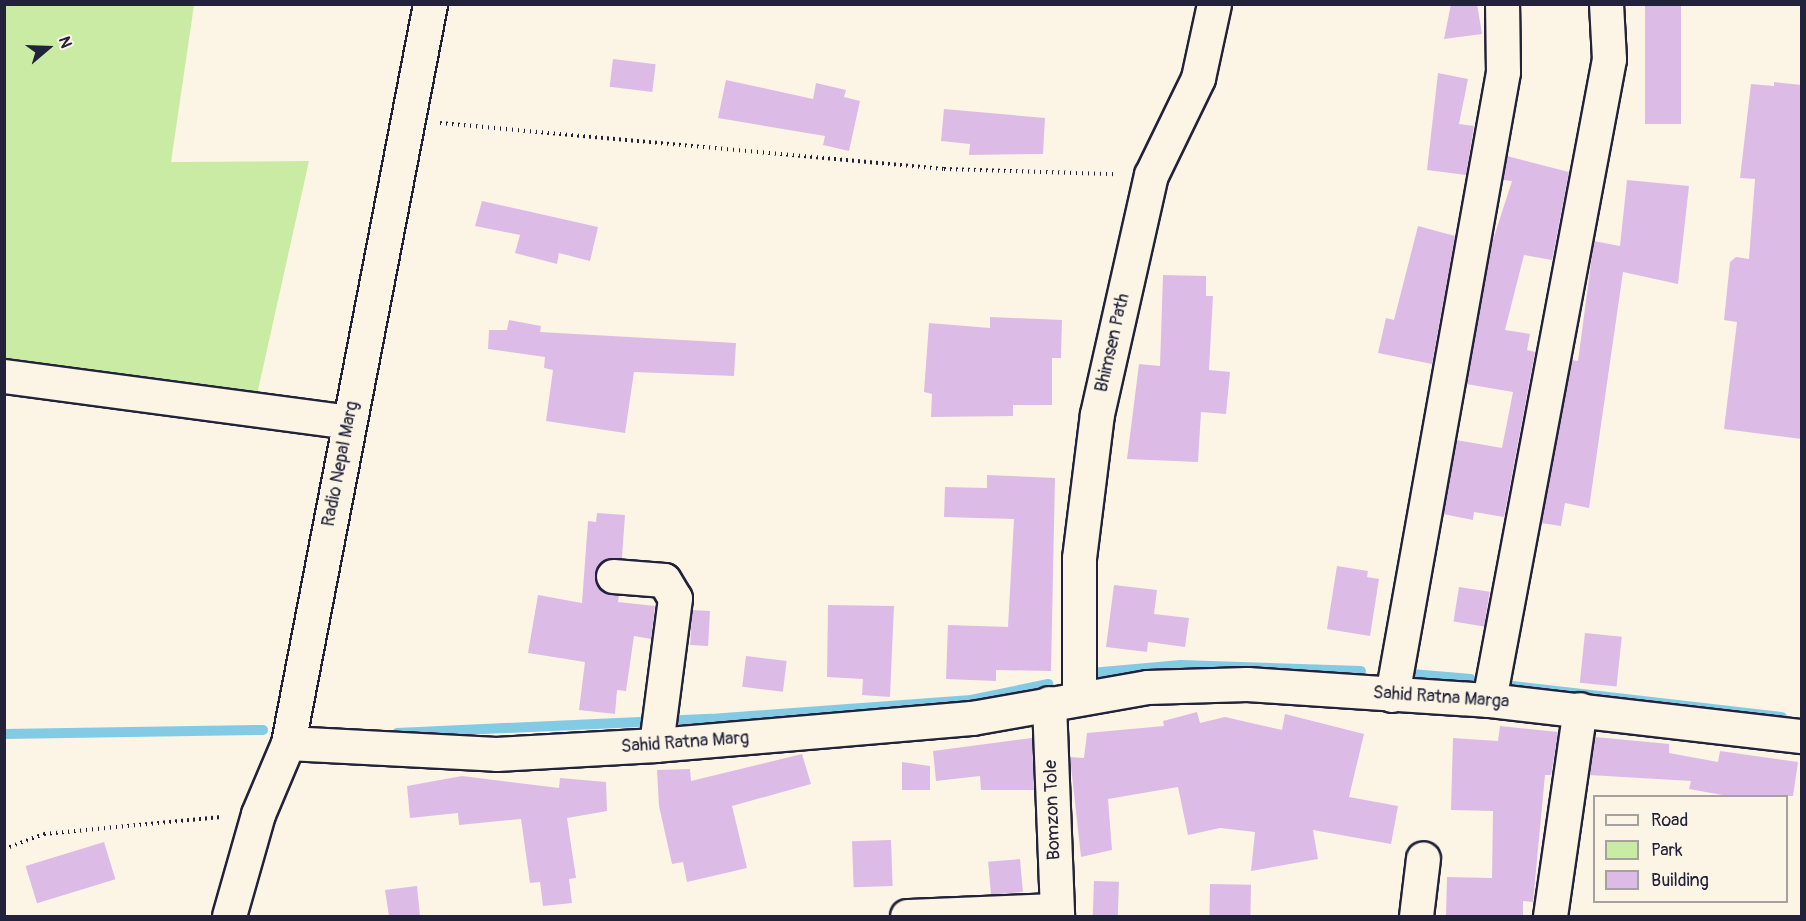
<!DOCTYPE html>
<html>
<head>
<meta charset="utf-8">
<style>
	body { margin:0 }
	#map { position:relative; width:1806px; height:921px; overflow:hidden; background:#fcf5e5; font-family:Pangolin,sans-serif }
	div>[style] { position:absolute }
	.green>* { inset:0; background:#c9eba3 }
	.stream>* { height:10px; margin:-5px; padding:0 5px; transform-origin:5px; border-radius:5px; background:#83cbe4 }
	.building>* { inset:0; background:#ddbbe7; transform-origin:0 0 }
	.path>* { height:4px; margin-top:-2px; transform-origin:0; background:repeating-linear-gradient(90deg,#22223b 0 1.5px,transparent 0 6px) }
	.roads { filter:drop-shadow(2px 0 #22223b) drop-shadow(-2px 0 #22223b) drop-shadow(0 2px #22223b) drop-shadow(0 -2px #22223b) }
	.minor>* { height:33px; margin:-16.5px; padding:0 16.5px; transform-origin:16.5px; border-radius:16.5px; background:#fcf5e5 }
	span { translate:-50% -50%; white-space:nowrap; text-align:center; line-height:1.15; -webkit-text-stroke:4.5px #fcf5e5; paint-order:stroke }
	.street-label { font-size:18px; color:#22223b }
	.frame { position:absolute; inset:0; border:6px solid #22223b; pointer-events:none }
	.legend { position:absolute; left:1593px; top:795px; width:195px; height:108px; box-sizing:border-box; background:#fcf5e5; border:2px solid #a5a1a1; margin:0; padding:8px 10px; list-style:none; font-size:18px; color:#22223b }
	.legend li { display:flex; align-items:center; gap:12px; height:30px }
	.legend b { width:30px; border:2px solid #a5a1a1 }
	.north { position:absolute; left:18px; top:18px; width:60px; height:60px; -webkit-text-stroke:4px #fcf5e5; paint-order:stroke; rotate:71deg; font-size:16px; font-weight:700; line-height:24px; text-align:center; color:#22223b }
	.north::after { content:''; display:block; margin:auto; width:21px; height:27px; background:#22223b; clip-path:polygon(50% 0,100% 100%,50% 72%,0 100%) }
</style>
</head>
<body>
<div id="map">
	<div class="green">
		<i style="clip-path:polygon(5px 5px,194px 5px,171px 162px,309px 161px,254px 408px,5px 376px)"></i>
	</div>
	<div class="stream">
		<i style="left:1091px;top:673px;width:90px;rotate:-5.1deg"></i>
		<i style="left:1181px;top:665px;width:180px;rotate:1.9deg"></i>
		<i style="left:1400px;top:673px;width:71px;rotate:4.8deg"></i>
		<i style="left:1496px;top:684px;width:288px;rotate:6.6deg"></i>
		<i style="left:397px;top:733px;width:314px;rotate:-2.6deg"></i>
		<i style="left:711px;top:719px;width:261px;rotate:-4.2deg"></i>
		<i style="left:971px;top:700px;width:79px;rotate:-11.7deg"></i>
		<i style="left:4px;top:734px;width:259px;rotate:-0.9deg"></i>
	</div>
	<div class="building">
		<i style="clip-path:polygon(1451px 4px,1477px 4px,1482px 34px,1444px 39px)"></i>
		<i style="left:1645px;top:4px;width:36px;height:120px"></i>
		<i style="left:613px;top:59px;width:43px;height:28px;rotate:7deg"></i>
		<i style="clip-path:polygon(1438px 73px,1468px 79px,1459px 124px,1474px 126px,1466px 175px,1427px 170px)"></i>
		<i style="clip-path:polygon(726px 80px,813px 99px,816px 83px,846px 90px,844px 97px,860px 101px,849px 151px,823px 145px,825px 136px,718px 118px)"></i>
		<i style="clip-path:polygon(1774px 82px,1802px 85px,1802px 439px,1724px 429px,1737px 322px,1724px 320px,1730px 262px,1736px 257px,1749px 259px,1755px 179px,1740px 178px,1751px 84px,1774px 86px)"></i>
		<i style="clip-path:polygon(944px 109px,1045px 118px,1043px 154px,969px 155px,970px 144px,941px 141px)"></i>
		<i style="clip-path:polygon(1507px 156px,1569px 172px,1552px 260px,1524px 255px,1505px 330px,1530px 334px,1527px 350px,1535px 352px,1504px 517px,1474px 512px,1473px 520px,1443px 514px,1456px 440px,1502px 448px,1513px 392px,1466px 384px,1491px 246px,1512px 181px,1503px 180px)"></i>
		<i style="clip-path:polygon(1627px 180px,1689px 186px,1678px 284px,1623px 272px,1589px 508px,1565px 503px,1561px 526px,1541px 523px,1572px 360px,1578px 361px,1594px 241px,1620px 246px)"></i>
		<i style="clip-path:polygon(482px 201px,598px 227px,590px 261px,559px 253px,557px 264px,515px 253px,520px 235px,475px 226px)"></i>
		<i style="clip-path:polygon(1418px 226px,1455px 236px,1432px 364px,1378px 353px,1386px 318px,1394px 320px)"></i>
		<i style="clip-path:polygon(1163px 275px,1206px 276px,1206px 296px,1213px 296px,1209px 370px,1230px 372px,1226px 414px,1201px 412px,1198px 462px,1127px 459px,1139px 364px,1160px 366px)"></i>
		<i style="clip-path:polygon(990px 317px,1062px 320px,1061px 358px,1052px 358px,1052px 405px,1013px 405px,1013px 416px,931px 417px,932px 394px,924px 392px,929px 323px,990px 328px)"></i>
		<i style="clip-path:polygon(509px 320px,541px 326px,540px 332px,736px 343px,734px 376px,634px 372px,625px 433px,546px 421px,553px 370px,544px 368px,545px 357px,488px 349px,489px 330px,507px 330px)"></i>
		<i style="clip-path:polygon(987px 475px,1055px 478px,1051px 671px,996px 670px,996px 681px,946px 679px,948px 625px,1008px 627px,1014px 519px,944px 517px,945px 487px,987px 488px)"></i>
		<i style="clip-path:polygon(597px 513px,625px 515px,622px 558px,598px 565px,596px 585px,619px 595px,618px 602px,655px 606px,651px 639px,634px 636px,626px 691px,617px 690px,615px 714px,579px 710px,585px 662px,528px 653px,538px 595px,582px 603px,588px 521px,596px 522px)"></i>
		<i style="clip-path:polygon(1337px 566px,1368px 571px,1367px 577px,1379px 579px,1370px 636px,1327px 629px)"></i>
		<i style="clip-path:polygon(1114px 585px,1157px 590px,1154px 614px,1189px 618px,1185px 647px,1148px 642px,1147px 652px,1106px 647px)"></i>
		<i style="left:1459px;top:587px;width:31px;height:35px;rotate:9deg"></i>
		<i style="clip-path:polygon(828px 605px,894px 606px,890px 697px,862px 695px,863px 679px,827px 677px)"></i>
		<i style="left:692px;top:610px;width:18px;height:35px;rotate:3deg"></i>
		<i style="left:1585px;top:633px;width:37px;height:50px;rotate:6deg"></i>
		<i style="left:746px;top:656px;width:41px;height:31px;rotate:7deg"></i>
		<i style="clip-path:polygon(1197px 712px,1200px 723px,1225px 717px,1282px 730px,1285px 714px,1364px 734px,1349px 797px,1398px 806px,1391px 844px,1313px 830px,1318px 859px,1251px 871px,1255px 832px,1220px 828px,1188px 835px,1178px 787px,1108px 799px,1112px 850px,1081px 857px,1070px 757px,1084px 758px,1087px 733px,1164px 726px,1163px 721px)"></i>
		<i style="clip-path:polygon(1500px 726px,1558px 732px,1551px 775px,1545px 775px,1533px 902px,1523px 901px,1523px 916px,1446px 916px,1447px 877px,1492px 878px,1493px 811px,1451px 810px,1453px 738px,1498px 741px)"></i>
		<i style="clip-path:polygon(1595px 737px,1669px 744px,1669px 753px,1718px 762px,1720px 751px,1798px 762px,1793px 796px,1728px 796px,1689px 789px,1691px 781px,1589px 775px)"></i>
		<i style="clip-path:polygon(1032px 738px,1034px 790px,981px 790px,980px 776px,936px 781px,933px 751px)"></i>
		<i style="clip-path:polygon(802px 754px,811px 784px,732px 806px,747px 868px,687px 882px,683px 862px,672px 864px,659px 806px,657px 770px,690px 769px,691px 781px)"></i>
		<i style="clip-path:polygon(902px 762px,930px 766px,930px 790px,902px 790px)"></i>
		<i style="clip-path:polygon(462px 776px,559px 788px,560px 778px,606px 782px,607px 811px,567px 818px,576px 878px,569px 879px,572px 903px,543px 906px,540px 882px,530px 883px,521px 819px,459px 825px,458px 813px,410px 818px,407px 786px)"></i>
		<i style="left:891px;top:840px;width:46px;height:39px;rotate:88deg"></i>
		<i style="left:104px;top:842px;width:39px;height:82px;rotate:73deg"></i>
		<i style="left:1020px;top:859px;width:33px;height:32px;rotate:85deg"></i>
		<i style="left:1094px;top:881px;width:25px;height:35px;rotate:2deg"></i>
		<i style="left:1210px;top:884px;width:41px;height:32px;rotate:1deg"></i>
		<i style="clip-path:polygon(417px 886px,420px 916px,389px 916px,385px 890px)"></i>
	</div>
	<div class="path">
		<i style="left:440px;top:123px;width:506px;rotate:5.21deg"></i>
		<i style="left:944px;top:169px;width:173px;rotate:1.7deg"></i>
		<i style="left:4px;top:849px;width:43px;rotate:-20.6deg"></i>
		<i style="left:44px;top:834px;width:178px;rotate:-5.5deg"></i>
	</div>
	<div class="roads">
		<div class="minor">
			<i style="left:4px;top:376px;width:348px;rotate:7.6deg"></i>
			<i style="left:613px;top:576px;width:51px;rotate:4.5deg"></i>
			<i style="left:664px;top:580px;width:21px;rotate:59deg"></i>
			<i style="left:675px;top:598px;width:148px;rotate:97.4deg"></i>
			<i style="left:1392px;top:695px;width:633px;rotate:-79.9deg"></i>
			<i style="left:1503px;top:72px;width:68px;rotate:-90.8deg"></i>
			<i style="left:1079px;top:696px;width:138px;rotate:-90deg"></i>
			<i style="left:1079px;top:558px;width:145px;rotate:-82.9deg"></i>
			<i style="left:1097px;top:414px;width:245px;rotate:-77.3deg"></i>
			<i style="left:1151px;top:175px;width:108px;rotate:-64.1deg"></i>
			<i style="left:1198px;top:78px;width:76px;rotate:-77.8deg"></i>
			<i style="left:1489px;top:700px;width:652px;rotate:-79.4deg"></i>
			<i style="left:1609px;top:59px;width:55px;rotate:-93.1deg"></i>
			<i style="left:1049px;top:703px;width:213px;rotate:87.8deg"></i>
			<i style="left:288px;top:743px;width:208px;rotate:3deg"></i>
			<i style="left:496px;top:754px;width:160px;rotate:-3.2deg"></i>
			<i style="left:656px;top:745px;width:317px;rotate:-4.9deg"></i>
			<i style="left:972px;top:718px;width:178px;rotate:-10deg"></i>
			<i style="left:1147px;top:687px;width:100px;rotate:-1.7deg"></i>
			<i style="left:1247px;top:684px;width:243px;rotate:3.8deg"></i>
			<i style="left:1489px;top:700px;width:315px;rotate:6.6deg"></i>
			<i style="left:229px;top:916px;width:106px;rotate:-74.1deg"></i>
			<i style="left:258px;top:814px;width:77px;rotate:-67.1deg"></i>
			<i style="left:288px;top:743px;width:753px;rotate:-79.12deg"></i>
			<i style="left:907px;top:916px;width:149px;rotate:-2.3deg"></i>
			<i style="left:1416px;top:916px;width:58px;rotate:-83.1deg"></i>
			<i style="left:1550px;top:916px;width:209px;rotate:-81.8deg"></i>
		</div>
	</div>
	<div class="street-label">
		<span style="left:1113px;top:343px;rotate:-77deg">Bhimsen Path</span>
		<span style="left:341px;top:464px;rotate:-79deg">Radio Nepal Marg</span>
		<span style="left:1441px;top:698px;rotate:4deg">Sahid Ratna Marga</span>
		<span style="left:685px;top:743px;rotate:-4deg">Sahid Ratna Marg</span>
		<span style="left:1053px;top:810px;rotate:-92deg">Bomzon Tole</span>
	</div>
	<div class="frame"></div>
	<ul class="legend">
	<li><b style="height:8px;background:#fcf5e5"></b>Road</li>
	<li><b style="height:16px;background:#c9eba3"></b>Park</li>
	<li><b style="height:16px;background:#ddbbe7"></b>Building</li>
	</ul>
	<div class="north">N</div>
</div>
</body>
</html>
